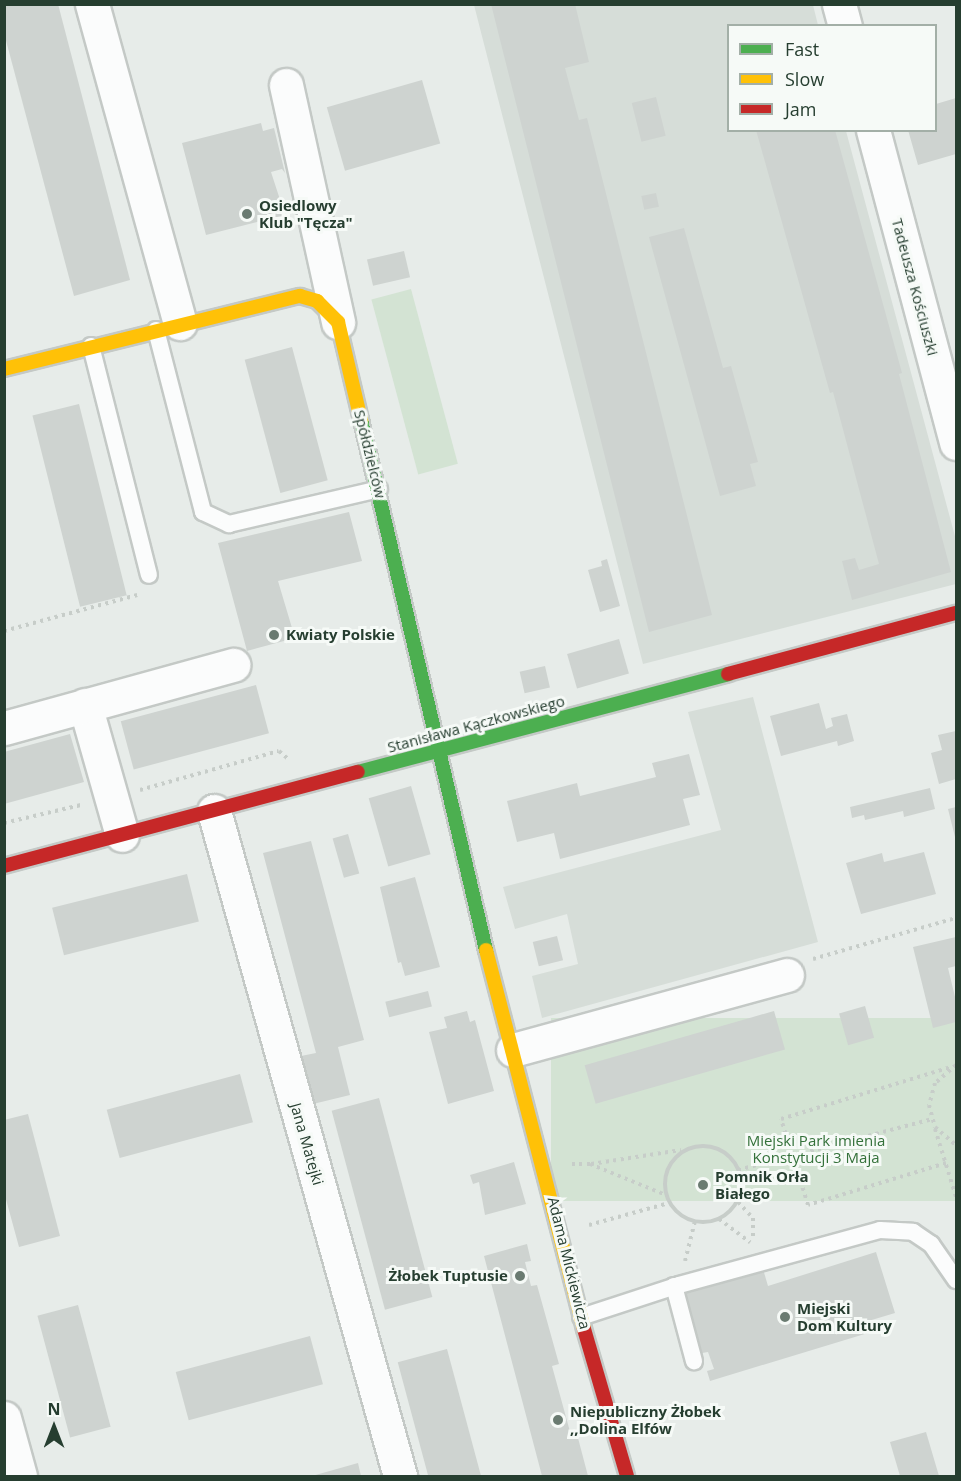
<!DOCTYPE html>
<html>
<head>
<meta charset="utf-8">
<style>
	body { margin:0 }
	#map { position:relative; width:961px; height:1481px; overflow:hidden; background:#e7ece9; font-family:"Open Sans",sans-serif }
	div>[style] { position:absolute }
	.built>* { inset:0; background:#d6ddd8 }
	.green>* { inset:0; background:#d3e3d3; transform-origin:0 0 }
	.building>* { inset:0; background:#ced3d0; transform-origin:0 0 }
	.path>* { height:4px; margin-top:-2px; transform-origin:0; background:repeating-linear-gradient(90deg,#c7cdc9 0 3px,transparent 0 7.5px) }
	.path>.ring { margin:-2px; padding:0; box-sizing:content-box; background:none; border:4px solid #c7cdc9; border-radius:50% }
	.roads { filter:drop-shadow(2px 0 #c4c9c6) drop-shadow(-2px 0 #c4c9c6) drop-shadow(0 2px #c4c9c6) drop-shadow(0 -2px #c4c9c6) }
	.lane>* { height:16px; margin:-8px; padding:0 8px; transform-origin:8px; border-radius:8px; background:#fbfcfc }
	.street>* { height:33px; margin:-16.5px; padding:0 16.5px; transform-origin:16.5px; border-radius:16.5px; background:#fbfcfc }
	.fast>* { height:14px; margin:-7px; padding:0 7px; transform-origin:7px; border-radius:7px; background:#4caf50 }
	.slow>* { height:14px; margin:-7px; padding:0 7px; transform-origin:7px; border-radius:7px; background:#ffc107 }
	.jam>* { height:14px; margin:-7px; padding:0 7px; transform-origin:7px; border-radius:7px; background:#c62828 }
	.dots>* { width:16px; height:16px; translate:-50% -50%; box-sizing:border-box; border:3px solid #f6faf7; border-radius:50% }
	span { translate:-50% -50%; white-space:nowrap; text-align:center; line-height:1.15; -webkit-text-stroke:6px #f6faf7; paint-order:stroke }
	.poi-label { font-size:15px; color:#263e30; font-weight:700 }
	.left { translate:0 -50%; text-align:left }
	.right { translate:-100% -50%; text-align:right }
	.street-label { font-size:15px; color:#263e30 }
	.park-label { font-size:15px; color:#34713a }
	.frame { position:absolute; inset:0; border:6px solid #263e30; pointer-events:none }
	.legend { position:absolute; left:727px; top:24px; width:210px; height:108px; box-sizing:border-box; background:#f6faf7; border:2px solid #a3afa7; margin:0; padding:8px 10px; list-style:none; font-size:18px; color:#263e30 }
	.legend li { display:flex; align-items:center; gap:12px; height:30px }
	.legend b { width:30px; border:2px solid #a3afa7 }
	.north { position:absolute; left:24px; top:1397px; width:60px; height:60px; -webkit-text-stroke:4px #f6faf7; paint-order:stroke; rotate:0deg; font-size:16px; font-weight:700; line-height:24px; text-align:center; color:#263e30 }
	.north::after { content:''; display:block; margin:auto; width:21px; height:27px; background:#263e30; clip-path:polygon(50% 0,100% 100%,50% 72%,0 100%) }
</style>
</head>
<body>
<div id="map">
	<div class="built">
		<i style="clip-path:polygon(474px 5px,813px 5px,818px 25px,728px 26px,728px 130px,846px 131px,956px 540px,956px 584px,643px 664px)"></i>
		<i style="clip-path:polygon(753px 697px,818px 942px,542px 1018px,532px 976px,578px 964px,567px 914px,515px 929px,503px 887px,721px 830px,688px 712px)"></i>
	</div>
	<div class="green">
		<i style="left:411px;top:289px;width:181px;height:41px;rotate:75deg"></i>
		<i style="left:956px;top:1018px;width:183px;height:405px;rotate:90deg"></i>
	</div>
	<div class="building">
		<i style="clip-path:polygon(4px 4px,58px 4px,130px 280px,74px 296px,4px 33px)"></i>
		<i style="clip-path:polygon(491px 4px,575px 4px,589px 62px,565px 68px,579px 120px,587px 118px,712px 615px,649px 632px)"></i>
		<i style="left:422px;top:80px;width:66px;height:99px;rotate:74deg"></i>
		<i style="left:656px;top:97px;width:40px;height:25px;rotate:76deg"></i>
		<i style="clip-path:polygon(956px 98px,956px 154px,918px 165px,908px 130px,936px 130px,936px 104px)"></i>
		<i style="clip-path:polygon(261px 123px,263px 131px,274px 128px,285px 173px,282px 169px,271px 172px,285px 215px,206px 235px,182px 143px)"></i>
		<i style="clip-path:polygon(756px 130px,835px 130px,902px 373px,899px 374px,951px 572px,852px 600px,842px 561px,855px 558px,859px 570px,879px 564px,833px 392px,830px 393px)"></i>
		<i style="left:656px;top:193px;width:14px;height:15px;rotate:78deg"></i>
		<i style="clip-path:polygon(684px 228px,723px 368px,731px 366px,758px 462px,750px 464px,756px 486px,720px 496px,649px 237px)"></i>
		<i style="left:404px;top:251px;width:27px;height:38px;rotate:77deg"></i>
		<i style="left:292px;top:347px;width:138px;height:49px;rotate:75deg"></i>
		<i style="left:79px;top:404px;width:197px;height:48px;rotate:76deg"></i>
		<i style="clip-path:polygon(349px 512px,362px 561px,278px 581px,295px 638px,247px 651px,218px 543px)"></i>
		<i style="clip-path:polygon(607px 559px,620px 606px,600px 612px,588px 570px,602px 566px,601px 561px)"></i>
		<i style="left:619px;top:639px;width:36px;height:54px;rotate:74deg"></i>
		<i style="left:545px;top:666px;width:22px;height:26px;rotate:77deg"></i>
		<i style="left:256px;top:685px;width:50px;height:140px;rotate:75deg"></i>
		<i style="clip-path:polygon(819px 703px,826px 729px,833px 726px,831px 718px,847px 714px,854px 741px,838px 746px,837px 741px,781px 756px,770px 716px)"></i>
		<i style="clip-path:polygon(956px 731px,956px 779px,939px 784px,931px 753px,942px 750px,938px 735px)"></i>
		<i style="clip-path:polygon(70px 734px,84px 782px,4px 804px,4px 752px)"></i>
		<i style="clip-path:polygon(689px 754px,700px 795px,683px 799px,690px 825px,560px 859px,554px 833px,517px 842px,507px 801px,577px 783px,580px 796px,656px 777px,652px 763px)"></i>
		<i style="left:411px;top:786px;width:71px;height:44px;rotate:74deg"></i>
		<i style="clip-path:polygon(930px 788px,935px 809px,904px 817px,903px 811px,865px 820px,864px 815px,852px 818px,850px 807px)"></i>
		<i style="clip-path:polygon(956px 807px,956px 841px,948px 809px)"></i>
		<i style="left:348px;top:834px;width:41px;height:16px;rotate:74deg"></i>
		<i style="clip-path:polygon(311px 841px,364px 1040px,338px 1047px,350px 1095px,313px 1104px,301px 1056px,316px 1053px,263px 853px)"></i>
		<i style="clip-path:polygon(924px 852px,936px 894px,861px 914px,846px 863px,882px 853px,884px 862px)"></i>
		<i style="left:187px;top:874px;width:49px;height:139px;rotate:76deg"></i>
		<i style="clip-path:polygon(415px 877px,440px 967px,405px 976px,401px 962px,398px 963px,380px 887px)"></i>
		<i style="left:557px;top:936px;width:25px;height:25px;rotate:76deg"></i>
		<i style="clip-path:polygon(956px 937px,956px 966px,948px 968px,956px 1001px,956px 1022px,933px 1028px,913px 947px)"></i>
		<i style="left:428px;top:991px;width:16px;height:44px;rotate:76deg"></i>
		<i style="left:865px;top:1006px;width:33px;height:27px;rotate:74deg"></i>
		<i style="clip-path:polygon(467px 1011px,470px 1022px,475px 1020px,494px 1091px,448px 1104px,429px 1032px,447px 1028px,444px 1017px)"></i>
		<i style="left:774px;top:1011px;width:40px;height:197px;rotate:74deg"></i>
		<i style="left:240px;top:1074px;width:50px;height:138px;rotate:75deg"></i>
		<i style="left:379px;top:1098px;width:206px;height:49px;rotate:75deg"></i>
		<i style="clip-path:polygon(28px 1114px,60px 1236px,19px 1247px,4px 1192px,4px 1120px)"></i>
		<i style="clip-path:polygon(514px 1162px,526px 1204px,485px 1215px,479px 1182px,473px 1184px,470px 1175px)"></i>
		<i style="clip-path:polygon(527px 1244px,531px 1261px,525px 1262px,531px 1286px,537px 1285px,559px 1364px,552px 1366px,572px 1439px,578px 1438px,588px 1476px,542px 1476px,484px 1256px)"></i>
		<i style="clip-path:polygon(876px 1252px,895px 1313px,865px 1322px,868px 1333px,710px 1381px,707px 1371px,714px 1369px,708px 1352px,702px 1353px,684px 1294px,763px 1269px,768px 1286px)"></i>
		<i style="left:78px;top:1305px;width:126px;height:42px;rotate:75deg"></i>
		<i style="left:310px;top:1336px;width:50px;height:139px;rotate:75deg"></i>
		<i style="left:447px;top:1349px;width:131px;height:51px;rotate:75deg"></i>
		<i style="clip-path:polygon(926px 1432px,939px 1476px,900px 1476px,890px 1442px)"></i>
		<i style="clip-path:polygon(358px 1463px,361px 1476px,312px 1476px)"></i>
	</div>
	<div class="path">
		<i style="left:4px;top:631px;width:138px;rotate:-15.1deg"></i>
		<i style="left:140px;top:790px;width:144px;rotate:-15.7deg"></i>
		<i style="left:279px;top:751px;width:11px;rotate:41deg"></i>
		<i style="left:4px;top:823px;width:79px;rotate:-13.2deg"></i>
		<i style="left:813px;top:959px;width:149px;rotate:-16deg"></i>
		<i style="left:956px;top:1065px;width:28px;rotate:139deg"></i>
		<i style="left:935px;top:1083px;width:23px;rotate:105deg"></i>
		<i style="left:929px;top:1105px;width:23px;rotate:75deg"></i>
		<i style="left:935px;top:1127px;width:28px;rotate:41deg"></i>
		<i style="left:935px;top:1129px;width:71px;rotate:72.8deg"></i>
		<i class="ring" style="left:665px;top:1146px;width:72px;height:72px"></i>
		<i style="left:946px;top:1163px;width:144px;rotate:163.1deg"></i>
		<i style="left:808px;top:1205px;width:90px;rotate:-107.4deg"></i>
		<i style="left:781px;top:1119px;width:178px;rotate:-17deg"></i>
		<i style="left:572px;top:1164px;width:18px"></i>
		<i style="left:590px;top:1164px;width:82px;rotate:22.2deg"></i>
		<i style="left:591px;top:1164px;width:91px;rotate:-8.8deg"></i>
		<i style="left:738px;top:1170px;width:202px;rotate:-14.7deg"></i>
		<i style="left:738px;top:1202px;width:22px;rotate:47deg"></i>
		<i style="left:753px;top:1218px;width:22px;rotate:90deg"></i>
		<i style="left:719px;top:1219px;width:39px;rotate:37deg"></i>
		<i style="left:589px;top:1225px;width:83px;rotate:-15.4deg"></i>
		<i style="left:685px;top:1261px;width:41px;rotate:-76deg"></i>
	</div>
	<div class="roads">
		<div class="lane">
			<i style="left:156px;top:330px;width:188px;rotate:75.5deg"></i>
			<i style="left:203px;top:512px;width:29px;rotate:25deg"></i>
			<i style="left:229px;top:524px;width:154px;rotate:-13.1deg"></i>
			<i style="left:91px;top:346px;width:236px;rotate:75.8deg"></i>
			<i style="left:674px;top:1286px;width:78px;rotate:75.1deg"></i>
			<i style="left:581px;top:1317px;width:103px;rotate:-18.1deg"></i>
			<i style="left:679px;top:1285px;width:208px;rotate:-15.3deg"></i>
			<i style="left:880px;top:1230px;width:33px;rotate:3deg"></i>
			<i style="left:913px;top:1232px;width:22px;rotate:34deg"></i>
			<i style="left:931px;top:1244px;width:44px;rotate:55.2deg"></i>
		</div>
		<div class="street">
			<i style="left:92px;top:4px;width:331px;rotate:74.6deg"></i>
			<i style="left:839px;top:4px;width:23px;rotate:75deg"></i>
			<i style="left:286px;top:85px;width:243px;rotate:77.6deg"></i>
			<i style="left:873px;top:130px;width:324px;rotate:75.1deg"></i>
			<i style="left:85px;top:705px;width:135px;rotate:74.1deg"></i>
			<i style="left:4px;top:728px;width:238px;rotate:-15.4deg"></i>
			<i style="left:214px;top:811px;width:691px;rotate:74.37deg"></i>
			<i style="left:513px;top:1050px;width:284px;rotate:-15.3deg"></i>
			<i style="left:4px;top:1418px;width:60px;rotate:74.6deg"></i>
		</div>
		<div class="fast">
			<i style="left:361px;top:420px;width:545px;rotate:76.73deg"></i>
			<i style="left:358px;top:772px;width:383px;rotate:-14.8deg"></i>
		</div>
		<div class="slow">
			<i style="left:4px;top:369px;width:305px;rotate:-13.9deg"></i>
			<i style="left:300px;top:296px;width:18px;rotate:16deg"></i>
			<i style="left:317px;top:301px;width:30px;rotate:45deg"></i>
			<i style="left:338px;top:322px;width:101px;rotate:76.8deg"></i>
			<i style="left:486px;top:950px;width:391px;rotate:75.5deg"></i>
		</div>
		<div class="jam">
			<i style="left:728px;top:674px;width:236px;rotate:-15deg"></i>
			<i style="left:4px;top:866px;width:366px;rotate:-14.9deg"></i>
			<i style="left:584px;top:1329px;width:153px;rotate:73.7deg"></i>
		</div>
	</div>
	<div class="dots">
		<i style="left:247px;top:214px;background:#6a7b71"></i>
		<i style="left:274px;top:635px;background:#6a7b71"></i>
		<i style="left:703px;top:1185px;background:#6a7b71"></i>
		<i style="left:520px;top:1276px;background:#6a7b71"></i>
		<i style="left:785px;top:1317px;background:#6a7b71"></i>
		<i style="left:558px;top:1420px;background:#6a7b71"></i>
	</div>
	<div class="poi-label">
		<span class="left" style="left:259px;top:214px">Osiedlowy<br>Klub "Tęcza"</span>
		<span class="left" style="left:286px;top:635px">Kwiaty Polskie</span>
		<span class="left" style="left:715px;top:1185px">Pomnik Orła<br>Białego</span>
		<span class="right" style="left:508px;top:1276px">Żłobek Tuptusie</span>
		<span class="left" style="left:797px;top:1317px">Miejski<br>Dom Kultury</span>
		<span class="left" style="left:570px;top:1420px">Niepubliczny Żłobek<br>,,Dolina Elfów</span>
	</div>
	<div class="street-label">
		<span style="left:915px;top:287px;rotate:75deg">Tadeusza Kościuszki</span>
		<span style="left:370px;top:454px;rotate:76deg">Spółdzielców</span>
		<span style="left:476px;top:724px;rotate:-15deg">Stanisława Kączkowskiego</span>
		<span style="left:307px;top:1144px;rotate:74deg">Jana Matejki</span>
		<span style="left:569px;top:1263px;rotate:76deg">Adama Mickiewicza</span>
	</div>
	<div class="park-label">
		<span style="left:816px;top:1149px">Miejski Park imienia<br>Konstytucji 3 Maja</span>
	</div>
	<div class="frame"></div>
	<ul class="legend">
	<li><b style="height:8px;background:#4caf50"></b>Fast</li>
	<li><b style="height:8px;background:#ffc107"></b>Slow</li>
	<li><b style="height:8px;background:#c62828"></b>Jam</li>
	</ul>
	<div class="north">N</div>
</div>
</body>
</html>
